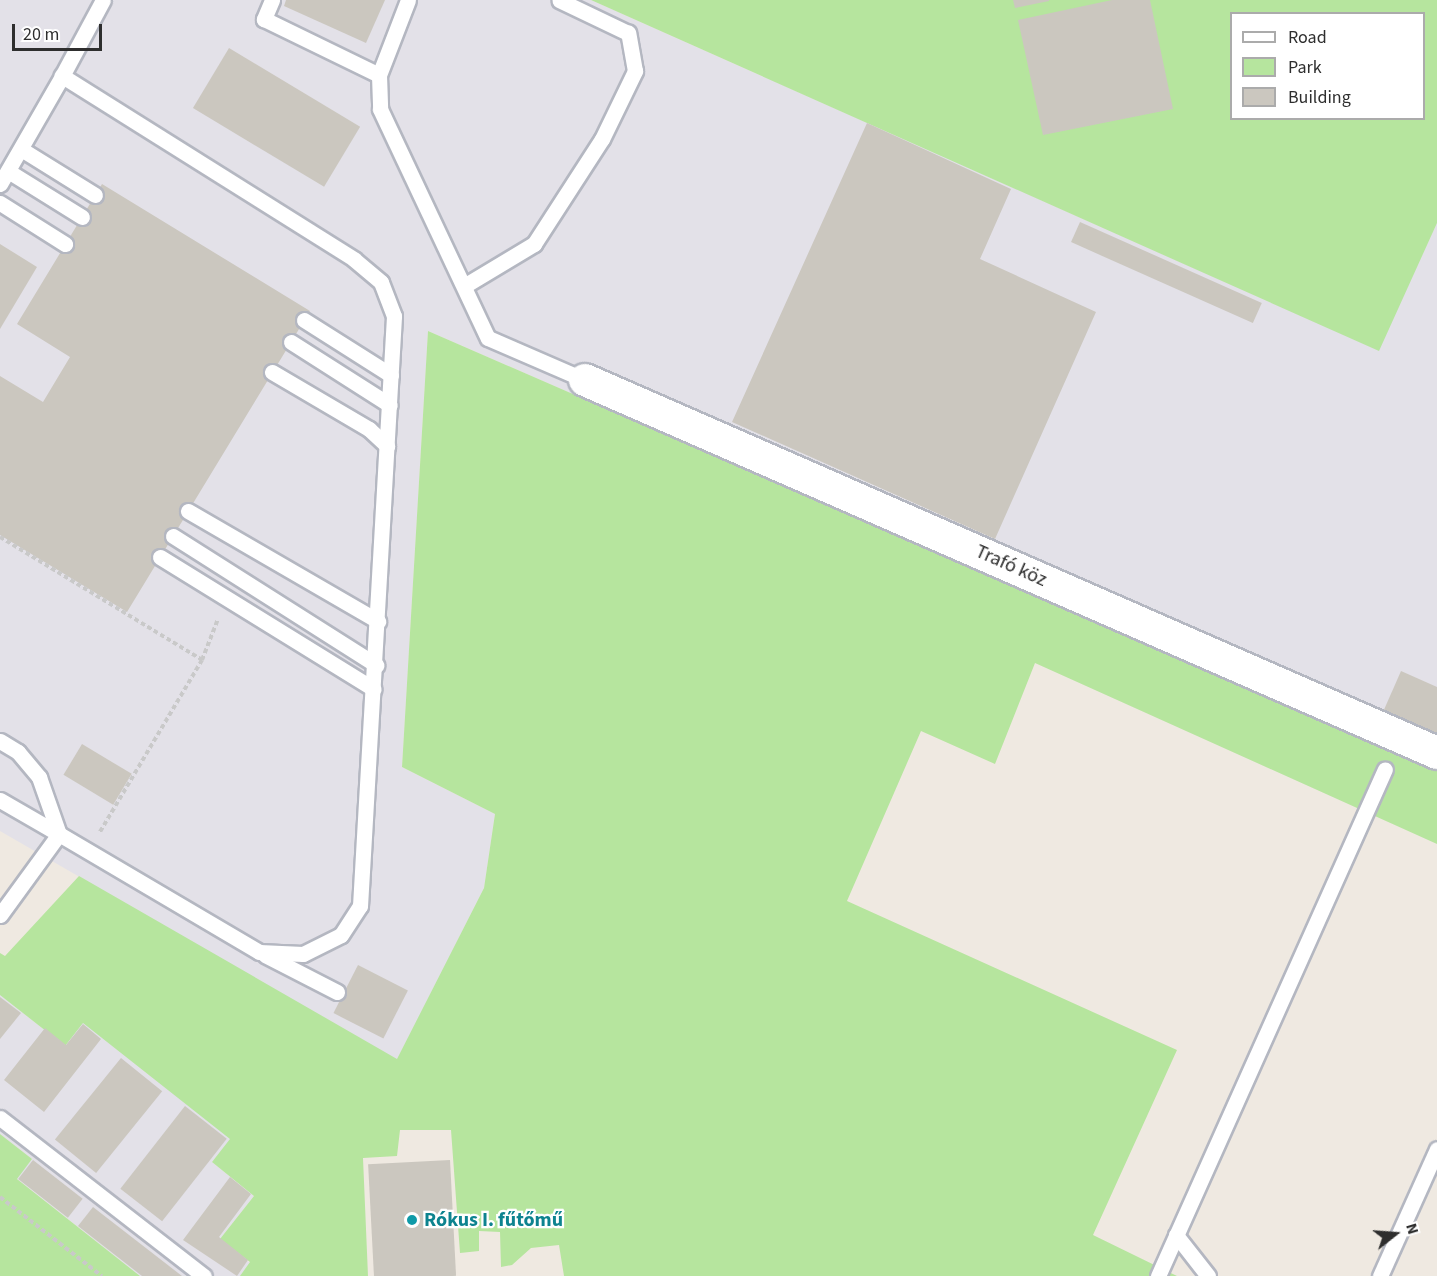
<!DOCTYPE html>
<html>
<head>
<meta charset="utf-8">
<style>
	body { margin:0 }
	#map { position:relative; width:1437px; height:1276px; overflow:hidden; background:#efe9e1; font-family:"Source Sans 3",sans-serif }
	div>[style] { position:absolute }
	.industrial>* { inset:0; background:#e3e1e8 }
	.green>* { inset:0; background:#b6e59e }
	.building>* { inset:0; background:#cbc7bf; transform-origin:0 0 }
	.path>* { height:4px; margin-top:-2px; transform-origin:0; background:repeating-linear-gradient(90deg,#c9c9c9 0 4.5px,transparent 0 7.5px) }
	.roads { filter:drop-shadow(2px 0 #b4b7c1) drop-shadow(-2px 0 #b4b7c1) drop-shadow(0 2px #b4b7c1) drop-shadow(0 -2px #b4b7c1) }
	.service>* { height:15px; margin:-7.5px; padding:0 7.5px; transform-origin:7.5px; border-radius:7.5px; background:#fff }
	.minor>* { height:32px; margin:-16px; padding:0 16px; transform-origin:16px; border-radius:16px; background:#fff }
	.dots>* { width:16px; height:16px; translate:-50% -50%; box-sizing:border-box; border:3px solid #fff; border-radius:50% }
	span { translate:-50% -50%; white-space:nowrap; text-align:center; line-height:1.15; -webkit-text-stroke:4.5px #fff; paint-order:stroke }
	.street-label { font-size:20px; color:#2e2e2e }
	.culture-label { font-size:20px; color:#0d838f; font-weight:700 }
	.left { translate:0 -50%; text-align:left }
	.legend { position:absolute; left:1230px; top:12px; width:195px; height:108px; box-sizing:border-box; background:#fff; border:2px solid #ababab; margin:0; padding:8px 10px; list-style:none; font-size:18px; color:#2e2e2e }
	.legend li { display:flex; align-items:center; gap:12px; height:30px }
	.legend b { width:30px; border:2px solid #ababab }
	.north { position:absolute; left:1365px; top:1204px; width:60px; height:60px; -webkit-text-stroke:4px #fff; paint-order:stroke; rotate:73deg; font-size:16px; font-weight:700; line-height:24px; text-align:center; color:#2e2e2e }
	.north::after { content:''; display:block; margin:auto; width:21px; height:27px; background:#2e2e2e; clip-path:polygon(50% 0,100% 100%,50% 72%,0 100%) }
	.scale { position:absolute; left:12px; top:24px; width:90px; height:27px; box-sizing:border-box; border:3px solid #2e2e2e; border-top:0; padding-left:8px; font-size:18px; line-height:21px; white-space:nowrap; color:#2e2e2e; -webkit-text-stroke:4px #fff; paint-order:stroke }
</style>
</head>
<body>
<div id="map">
	<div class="industrial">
		<i style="clip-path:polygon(0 0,591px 0,1378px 350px,1437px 223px,1437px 770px,428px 331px,402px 767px,495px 814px,484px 888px,397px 1060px,0 831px)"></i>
		<i style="clip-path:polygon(0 995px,64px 1045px,83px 1022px,231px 1139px,212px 1162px,254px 1196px,220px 1239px,250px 1263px,240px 1276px,140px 1276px,16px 1178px,32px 1159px,0 1134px)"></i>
	</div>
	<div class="green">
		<i style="clip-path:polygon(evenodd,591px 0,1437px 0,1437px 223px,1379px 351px,591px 0,1232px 14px,1424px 14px,1424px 118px,1232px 118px,1232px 14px)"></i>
		<i style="clip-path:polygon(428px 331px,1437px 770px,1437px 844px,1035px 663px,995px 764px,921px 731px,847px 901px,1177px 1050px,1093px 1235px,1177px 1276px,564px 1276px,559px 1245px,531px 1248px,512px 1265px,501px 1267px,500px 1232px,479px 1231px,479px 1251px,460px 1253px,451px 1130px,400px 1130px,397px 1156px,363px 1158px,368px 1276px,240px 1276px,250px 1262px,220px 1239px,254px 1196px,212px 1162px,230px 1139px,83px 1023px,65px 1046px,0 995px,0 953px,5px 956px,79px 876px,397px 1059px,484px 888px,495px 814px,402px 767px)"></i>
		<i style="clip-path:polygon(0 1134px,32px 1159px,17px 1179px,140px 1276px,0 1276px)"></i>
	</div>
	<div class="building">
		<i style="clip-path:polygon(286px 0,385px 0,366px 43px,284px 6px)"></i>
		<i style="clip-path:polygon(1013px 0,1049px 0,1049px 1px,1015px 8px)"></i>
		<i style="clip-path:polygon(1112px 0,1150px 0,1173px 109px,1043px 135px,1018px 20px)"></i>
		<i style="left:229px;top:48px;width:153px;height:70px;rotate:31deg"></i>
		<i style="clip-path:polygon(867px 123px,1011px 189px,980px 259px,1096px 312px,995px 539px,732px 422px)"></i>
		<i style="clip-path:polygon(102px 184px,310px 311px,127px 612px,0 535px,0 376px,43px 402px,70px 357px,17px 324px)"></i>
		<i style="left:1080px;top:222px;width:199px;height:22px;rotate:24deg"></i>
		<i style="clip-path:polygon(0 244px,37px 267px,0 329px)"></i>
		<i style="clip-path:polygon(1401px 671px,1437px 687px,1437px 736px,1383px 712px)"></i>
		<i style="left:82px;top:744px;width:58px;height:36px;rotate:31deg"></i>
		<i style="left:358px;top:965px;width:56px;height:54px;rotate:27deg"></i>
		<i style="clip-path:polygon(0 997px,21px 1013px,0 1039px)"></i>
		<i style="clip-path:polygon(83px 1024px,101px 1039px,44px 1112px,4px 1080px,45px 1028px,66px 1045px)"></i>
		<i style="left:121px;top:1058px;width:53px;height:105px;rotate:39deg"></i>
		<i style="left:185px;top:1106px;width:53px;height:105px;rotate:38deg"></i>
		<i style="left:33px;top:1160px;width:63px;height:24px;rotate:38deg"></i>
		<i style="left:450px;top:1160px;width:116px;height:82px;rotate:87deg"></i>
		<i style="clip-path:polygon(230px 1177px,251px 1194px,219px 1237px,248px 1260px,237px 1276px,183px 1240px)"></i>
		<i style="clip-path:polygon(93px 1207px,182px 1276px,142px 1276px,78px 1226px)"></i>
	</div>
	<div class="path">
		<i style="left:0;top:537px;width:237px;rotate:31.3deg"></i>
		<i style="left:202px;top:660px;width:200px;rotate:120.7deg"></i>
		<i style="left:202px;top:660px;width:44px;rotate:-68.7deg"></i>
		<i style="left:0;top:1197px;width:129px;rotate:37.8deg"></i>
	</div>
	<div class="roads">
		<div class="service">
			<i style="left:272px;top:0;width:21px;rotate:113deg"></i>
			<i style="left:264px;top:19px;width:128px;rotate:26deg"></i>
			<i style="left:408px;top:0;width:80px;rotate:111.1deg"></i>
			<i style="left:379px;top:75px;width:34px;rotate:88deg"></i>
			<i style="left:380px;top:109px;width:253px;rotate:64.8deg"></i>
			<i style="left:488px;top:338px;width:106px;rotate:23.4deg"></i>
			<i style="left:21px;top:149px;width:87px;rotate:31.9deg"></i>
			<i style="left:8px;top:171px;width:87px;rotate:31.9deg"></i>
			<i style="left:0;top:184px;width:125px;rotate:-60.1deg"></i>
			<i style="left:0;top:203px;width:77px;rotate:32.2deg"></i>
			<i style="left:464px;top:286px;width:82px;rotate:-31deg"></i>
			<i style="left:534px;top:244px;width:125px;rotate:-57.1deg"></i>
			<i style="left:602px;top:139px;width:76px;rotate:-64.1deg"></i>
			<i style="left:635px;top:71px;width:39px;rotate:-100deg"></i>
			<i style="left:628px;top:33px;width:76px;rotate:-154.4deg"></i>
			<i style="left:304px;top:320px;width:103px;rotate:32.3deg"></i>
			<i style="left:291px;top:342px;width:117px;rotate:32.5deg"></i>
			<i style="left:272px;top:372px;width:113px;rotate:30.4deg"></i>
			<i style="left:369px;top:429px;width:25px;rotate:43deg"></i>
			<i style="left:188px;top:511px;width:220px;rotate:30.1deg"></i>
			<i style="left:173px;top:536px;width:241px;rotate:32.4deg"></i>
			<i style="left:160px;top:557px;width:251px;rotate:31.7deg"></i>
			<i style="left:0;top:741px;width:21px;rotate:31deg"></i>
			<i style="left:18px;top:752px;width:33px;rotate:50deg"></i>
			<i style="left:39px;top:777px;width:60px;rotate:70.7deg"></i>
			<i style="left:0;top:800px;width:68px;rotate:30deg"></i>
			<i style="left:0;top:915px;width:100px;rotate:-53.9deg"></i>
			<i style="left:59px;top:834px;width:232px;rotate:30.5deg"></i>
			<i style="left:259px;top:952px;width:44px;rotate:2.6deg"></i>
			<i style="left:303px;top:954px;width:42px;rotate:-26.6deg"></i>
			<i style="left:341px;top:935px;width:35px;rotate:-57deg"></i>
			<i style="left:360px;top:906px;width:591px;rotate:-86.7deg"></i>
			<i style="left:394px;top:316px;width:36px;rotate:-111deg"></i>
			<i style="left:381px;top:282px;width:35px;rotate:-140deg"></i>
			<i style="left:354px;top:259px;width:345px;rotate:-147.9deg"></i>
			<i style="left:62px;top:76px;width:86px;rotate:-61.7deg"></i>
			<i style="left:265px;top:955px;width:81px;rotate:27.2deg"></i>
			<i style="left:0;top:1118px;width:258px;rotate:37.8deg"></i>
			<i style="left:1176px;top:1235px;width:52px;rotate:52deg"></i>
			<i style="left:1158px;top:1276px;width:555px;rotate:-65.88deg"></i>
			<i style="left:1380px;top:1276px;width:139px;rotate:-65.8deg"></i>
		</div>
		<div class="minor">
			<i style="left:585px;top:380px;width:930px;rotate:23.64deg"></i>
		</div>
	</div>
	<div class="dots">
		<i style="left:412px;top:1220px;background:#0f9aa8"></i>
	</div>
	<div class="street-label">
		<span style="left:1011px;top:566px;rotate:24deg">Trafó köz</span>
	</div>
	<div class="culture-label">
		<span class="left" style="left:424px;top:1220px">Rókus I. fűtőmű</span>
	</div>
	<ul class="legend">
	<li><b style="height:8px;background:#fff"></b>Road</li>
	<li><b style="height:16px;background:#b6e59e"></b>Park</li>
	<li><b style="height:16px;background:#cbc7bf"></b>Building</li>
	</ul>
	<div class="north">N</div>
	<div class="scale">20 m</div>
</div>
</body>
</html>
